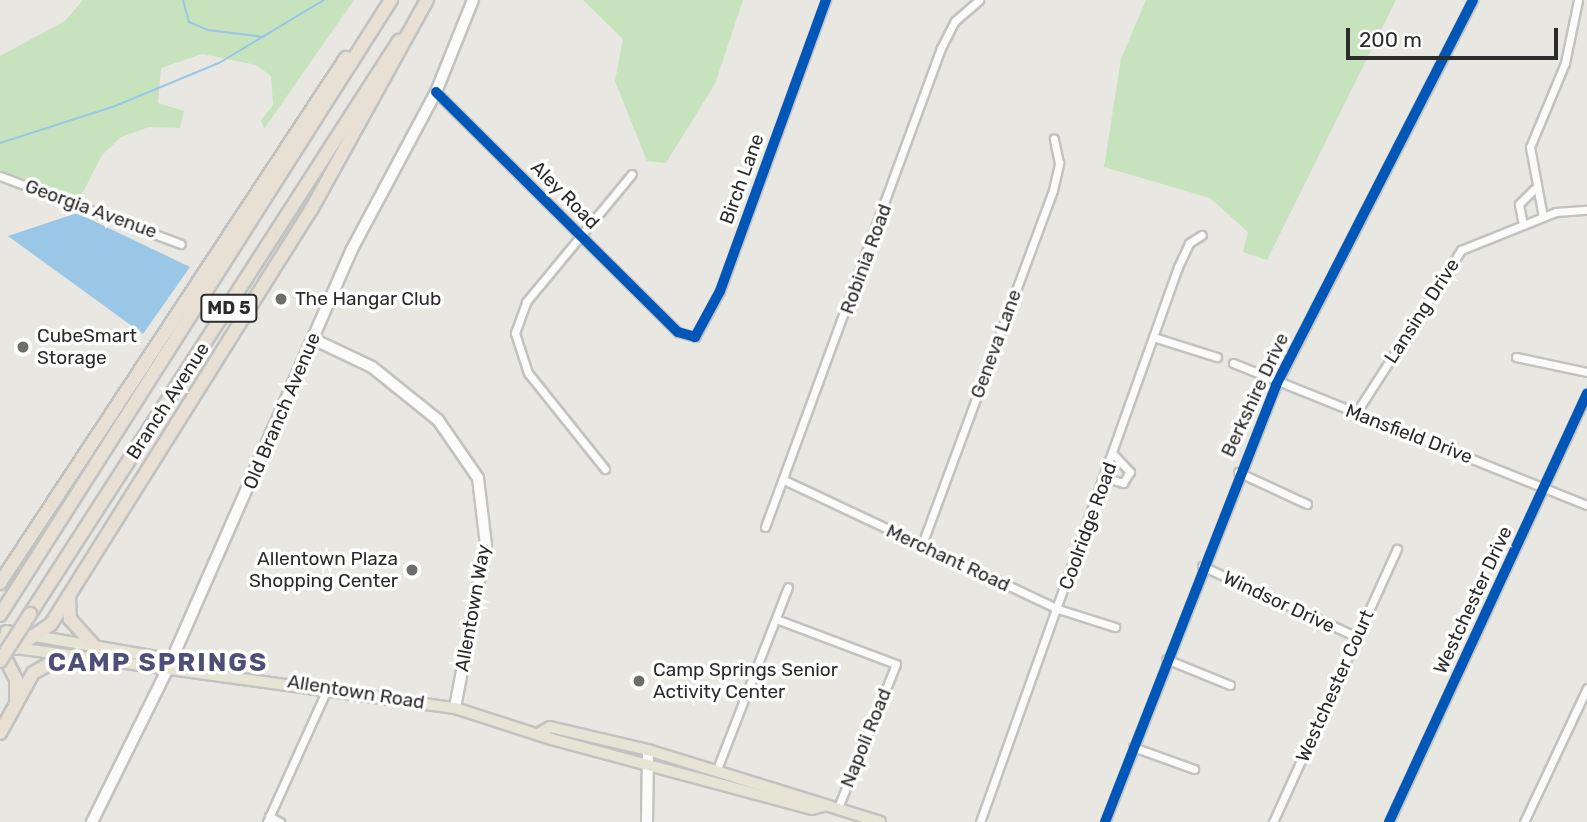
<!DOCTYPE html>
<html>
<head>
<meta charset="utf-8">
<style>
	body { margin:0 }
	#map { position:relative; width:1587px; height:822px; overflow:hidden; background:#e8e7e2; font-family:Rubik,sans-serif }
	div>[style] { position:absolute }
	.green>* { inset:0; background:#c6e3bd }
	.water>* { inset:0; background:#9ac7e6 }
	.stream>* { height:2px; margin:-1px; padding:0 1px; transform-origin:1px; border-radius:1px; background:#9ac7e6 }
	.roads { filter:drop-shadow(2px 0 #c2c2c1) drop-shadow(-2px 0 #c2c2c1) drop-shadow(0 2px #c2c2c1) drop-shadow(0 -2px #c2c2c1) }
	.street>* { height:7px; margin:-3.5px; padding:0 3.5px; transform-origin:3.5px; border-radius:3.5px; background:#fcfbfb }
	.secondary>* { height:10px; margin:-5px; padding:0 5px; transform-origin:5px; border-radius:5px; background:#fcfbfb }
	.primary>* { height:10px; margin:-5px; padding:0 5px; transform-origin:5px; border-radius:5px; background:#e5e4d5 }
	.highway>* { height:12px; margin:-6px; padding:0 6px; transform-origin:6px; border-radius:6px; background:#e8e0d5 }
	.bridges { filter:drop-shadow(2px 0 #c5c4c2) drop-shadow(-2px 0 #c5c4c2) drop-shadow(0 2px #c5c4c2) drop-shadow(0 -2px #c5c4c2) }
	.highway-bridge>* { height:12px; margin:-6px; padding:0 6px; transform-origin:6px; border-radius:6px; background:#e8e0d5 }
	.cycleway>* { height:10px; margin:-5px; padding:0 5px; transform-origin:5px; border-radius:5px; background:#0057b8 }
	.dots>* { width:19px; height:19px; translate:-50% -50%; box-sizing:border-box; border:4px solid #fff; border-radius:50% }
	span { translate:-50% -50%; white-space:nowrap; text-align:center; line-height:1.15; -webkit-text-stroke:7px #fff; paint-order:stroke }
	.shield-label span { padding:2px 5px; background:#fff; border:2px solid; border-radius:5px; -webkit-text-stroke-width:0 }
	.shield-label { font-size:18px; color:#2b2b2b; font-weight:700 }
	.street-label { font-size:19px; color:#2b2b2b }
	.poi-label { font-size:19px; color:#2b2b2b }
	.left { translate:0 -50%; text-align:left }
	.right { translate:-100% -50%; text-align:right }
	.district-label { font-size:26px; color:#4e4f79; font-weight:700; letter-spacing:2px }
	.scale { position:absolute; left:1346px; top:28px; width:212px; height:32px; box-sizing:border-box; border:4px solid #2b2b2b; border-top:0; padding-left:9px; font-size:21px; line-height:24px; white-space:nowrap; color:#2b2b2b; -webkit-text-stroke:5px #fff; paint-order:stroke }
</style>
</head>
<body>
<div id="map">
	<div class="green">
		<i style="clip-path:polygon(83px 0,354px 0,264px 129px,261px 120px,273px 105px,271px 76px,256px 65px,202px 54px,161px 68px,158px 103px,184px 111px,180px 128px,149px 127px,121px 137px,102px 155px,82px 194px,72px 195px,0 170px,0 56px,65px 21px)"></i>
		<i style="clip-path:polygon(583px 0,743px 0,715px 84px,666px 163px,647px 161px,615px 81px,623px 39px)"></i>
		<i style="clip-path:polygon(1146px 0,1396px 0,1267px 260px,1243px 252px,1248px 232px,1210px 198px,1104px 167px,1121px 59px)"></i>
	</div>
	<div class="water">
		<i style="clip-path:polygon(77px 213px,190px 267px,143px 334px,8px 236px)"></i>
	</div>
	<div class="stream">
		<i style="left:183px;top:0;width:23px;rotate:75deg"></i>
		<i style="left:189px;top:22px;width:21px;rotate:23deg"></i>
		<i style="left:208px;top:30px;width:56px;rotate:7.1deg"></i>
		<i style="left:0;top:143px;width:121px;rotate:-17.8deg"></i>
		<i style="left:115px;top:106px;width:113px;rotate:-22.5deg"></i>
		<i style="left:219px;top:63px;width:122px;rotate:-31deg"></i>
	</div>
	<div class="roads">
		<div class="street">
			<i style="left:436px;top:92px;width:341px;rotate:44.8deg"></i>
			<i style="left:678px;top:332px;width:18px;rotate:16deg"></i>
			<i style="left:695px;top:337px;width:52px;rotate:-61.5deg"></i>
			<i style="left:720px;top:291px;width:310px;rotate:-70deg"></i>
			<i style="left:0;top:176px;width:193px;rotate:20.6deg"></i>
			<i style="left:1543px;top:217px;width:71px;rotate:-100.5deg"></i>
			<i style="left:1530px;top:147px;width:91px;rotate:-67.4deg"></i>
			<i style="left:1565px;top:63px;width:64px;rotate:-78.3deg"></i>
			<i style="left:1523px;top:225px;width:21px;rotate:-101deg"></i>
			<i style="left:1519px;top:204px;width:21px;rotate:-45deg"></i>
			<i style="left:1153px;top:337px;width:67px;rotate:17.4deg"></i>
			<i style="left:1516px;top:357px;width:73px;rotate:11.9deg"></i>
			<i style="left:1233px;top:363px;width:381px;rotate:21.9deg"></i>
			<i style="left:1356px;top:413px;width:194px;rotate:-57.2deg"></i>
			<i style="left:1461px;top:250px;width:102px;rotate:-21.8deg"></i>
			<i style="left:1556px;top:212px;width:31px;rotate:-4deg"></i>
			<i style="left:605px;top:469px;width:123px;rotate:-128.7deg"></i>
			<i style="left:528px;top:373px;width:42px;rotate:-108deg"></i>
			<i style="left:515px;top:333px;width:33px;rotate:-70deg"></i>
			<i style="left:526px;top:302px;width:166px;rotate:-50.4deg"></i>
			<i style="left:1238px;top:472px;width:76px;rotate:24.9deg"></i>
			<i style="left:1106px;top:478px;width:18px;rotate:16deg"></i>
			<i style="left:1123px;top:483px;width:13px;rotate:-58deg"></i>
			<i style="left:1130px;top:472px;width:23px;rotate:-133deg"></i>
			<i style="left:784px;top:480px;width:303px;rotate:25.2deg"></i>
			<i style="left:1058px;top:609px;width:60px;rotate:17.5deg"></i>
			<i style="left:765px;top:527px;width:510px;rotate:-69.83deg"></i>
			<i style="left:941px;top:48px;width:30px;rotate:-63deg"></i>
			<i style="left:955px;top:21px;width:32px;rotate:-41deg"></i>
			<i style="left:921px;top:547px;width:381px;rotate:-69.7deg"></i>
			<i style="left:1053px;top:190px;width:28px;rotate:-77deg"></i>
			<i style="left:1059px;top:163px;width:25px;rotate:-102deg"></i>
			<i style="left:1202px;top:566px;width:170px;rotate:24.6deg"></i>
			<i style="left:776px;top:619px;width:128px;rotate:20.6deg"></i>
			<i style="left:896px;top:664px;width:157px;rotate:112deg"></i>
			<i style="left:1166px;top:659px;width:69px;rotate:22.1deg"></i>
			<i style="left:1133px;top:747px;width:65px;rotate:19.8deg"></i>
			<i style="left:717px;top:769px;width:195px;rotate:-68.7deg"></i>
			<i style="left:269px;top:816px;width:13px;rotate:29deg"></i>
			<i style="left:267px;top:822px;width:146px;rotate:-65.7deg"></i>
			<i style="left:980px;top:822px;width:589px;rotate:-70.37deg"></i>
			<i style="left:1178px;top:267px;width:26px;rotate:-65deg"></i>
			<i style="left:1189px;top:243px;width:15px;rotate:-32deg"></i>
			<i style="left:1105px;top:822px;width:469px;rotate:-68.6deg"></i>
			<i style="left:1276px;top:385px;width:432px;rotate:-62.9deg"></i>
			<i style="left:1273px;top:822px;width:300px;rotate:-65.6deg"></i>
			<i style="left:1389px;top:822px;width:472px;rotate:-65.2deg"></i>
			<i style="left:1524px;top:822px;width:148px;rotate:-64.8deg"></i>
		</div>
		<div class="secondary">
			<i style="left:313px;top:339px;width:65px;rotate:25.4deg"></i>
			<i style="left:372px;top:367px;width:85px;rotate:38.8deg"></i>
			<i style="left:438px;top:420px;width:70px;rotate:55.4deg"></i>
			<i style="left:478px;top:478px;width:67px;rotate:83.2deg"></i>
			<i style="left:486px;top:545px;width:166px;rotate:100.8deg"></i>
			<i style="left:92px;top:822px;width:174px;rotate:-63.7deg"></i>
			<i style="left:169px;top:666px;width:453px;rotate:-66.3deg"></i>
			<i style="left:351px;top:251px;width:180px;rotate:-61.9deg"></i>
			<i style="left:436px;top:92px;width:99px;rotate:-68.1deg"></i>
			<i style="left:647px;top:822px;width:72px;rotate:-89.2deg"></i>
		</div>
		<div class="primary">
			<i style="left:6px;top:631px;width:153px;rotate:9.8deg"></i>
			<i style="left:157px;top:657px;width:15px;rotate:37deg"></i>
			<i style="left:16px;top:648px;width:443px;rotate:7.8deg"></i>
			<i style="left:455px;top:708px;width:101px;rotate:17.9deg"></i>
			<i style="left:551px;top:739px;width:270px;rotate:15deg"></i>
			<i style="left:812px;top:809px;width:11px;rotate:-15deg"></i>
			<i style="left:541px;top:732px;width:10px;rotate:-29deg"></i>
			<i style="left:550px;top:727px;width:101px;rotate:13.2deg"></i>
			<i style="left:648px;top:750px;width:243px;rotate:17.2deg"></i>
		</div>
		<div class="highway">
			<i style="left:0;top:583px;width:629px;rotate:-56.61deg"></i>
			<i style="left:69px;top:595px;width:24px;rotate:88deg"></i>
			<i style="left:70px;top:619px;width:38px;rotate:48deg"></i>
			<i style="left:30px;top:614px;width:682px;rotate:-57.22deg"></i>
			<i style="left:0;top:615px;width:729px;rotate:-57.55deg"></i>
			<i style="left:0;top:639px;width:18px;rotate:29deg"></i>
			<i style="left:16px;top:648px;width:42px;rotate:-34.4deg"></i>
			<i style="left:51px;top:624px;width:489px;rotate:-57.9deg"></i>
			<i style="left:311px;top:210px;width:240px;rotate:-61.1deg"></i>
			<i style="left:0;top:648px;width:36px;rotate:63deg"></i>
			<i style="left:16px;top:680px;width:19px;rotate:90deg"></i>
			<i style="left:0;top:733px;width:68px;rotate:-61.2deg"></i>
			<i style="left:33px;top:673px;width:35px;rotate:-29deg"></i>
		</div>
	</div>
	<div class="bridges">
		<div class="highway-bridge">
			<i style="left:0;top:661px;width:56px;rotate:-57.4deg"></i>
		</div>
	</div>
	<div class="cycleway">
		<i style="left:436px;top:92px;width:341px;rotate:44.8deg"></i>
		<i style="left:678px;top:332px;width:18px;rotate:16deg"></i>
		<i style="left:695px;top:337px;width:52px;rotate:-61.5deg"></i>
		<i style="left:720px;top:291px;width:310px;rotate:-70deg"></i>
		<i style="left:1105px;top:822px;width:469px;rotate:-68.6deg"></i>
		<i style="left:1276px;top:385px;width:432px;rotate:-62.9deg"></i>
		<i style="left:1389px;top:822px;width:472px;rotate:-65.2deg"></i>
	</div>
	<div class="dots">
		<i style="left:281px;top:299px;background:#6d6d6b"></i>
		<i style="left:23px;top:347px;background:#6d6d6b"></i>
		<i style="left:412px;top:570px;background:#6d6d6b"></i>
		<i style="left:639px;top:681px;background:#6d6d6b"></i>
	</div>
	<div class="shield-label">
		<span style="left:229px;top:308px">MD 5</span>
	</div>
	<div class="street-label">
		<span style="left:742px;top:179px;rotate:-70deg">Birch Lane</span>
		<span style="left:565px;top:195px;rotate:45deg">Aley Road</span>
		<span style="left:91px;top:209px;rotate:20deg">Georgia Avenue</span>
		<span style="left:866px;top:259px;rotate:-70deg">Robinia Road</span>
		<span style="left:1422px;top:311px;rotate:-57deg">Lansing Drive</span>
		<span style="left:996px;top:344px;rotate:-70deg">Geneva Lane</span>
		<span style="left:1255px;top:395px;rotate:-65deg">Berkshire Drive</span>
		<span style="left:168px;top:401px;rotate:-57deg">Branch Avenue</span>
		<span style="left:282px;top:411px;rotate:-67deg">Old Branch Avenue</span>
		<span style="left:1409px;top:434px;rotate:21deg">Mansfield Drive</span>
		<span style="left:1088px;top:526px;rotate:-70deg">Coolridge Road</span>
		<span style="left:948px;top:558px;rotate:25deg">Merchant Road</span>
		<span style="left:1473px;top:600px;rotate:-65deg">Westchester Drive</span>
		<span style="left:1279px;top:602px;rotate:25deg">Windsor Drive</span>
		<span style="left:473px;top:608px;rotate:-80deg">Allentown Way</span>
		<span style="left:1335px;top:686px;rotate:-66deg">Westchester Court</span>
		<span style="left:356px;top:692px;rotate:9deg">Allentown Road</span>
		<span style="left:866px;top:738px;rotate:-68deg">Napoli Road</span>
	</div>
	<div class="poi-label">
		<span class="left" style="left:295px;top:299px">The Hangar Club</span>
		<span class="left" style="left:37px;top:347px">CubeSmart<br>Storage</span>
		<span class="right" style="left:398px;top:570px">Allentown Plaza<br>Shopping Center</span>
		<span class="left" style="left:653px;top:681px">Camp Springs Senior<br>Activity Center</span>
	</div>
	<div class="district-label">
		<span style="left:158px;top:663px">CAMP SPRINGS</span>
	</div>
	<div class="scale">200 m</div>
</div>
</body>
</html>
